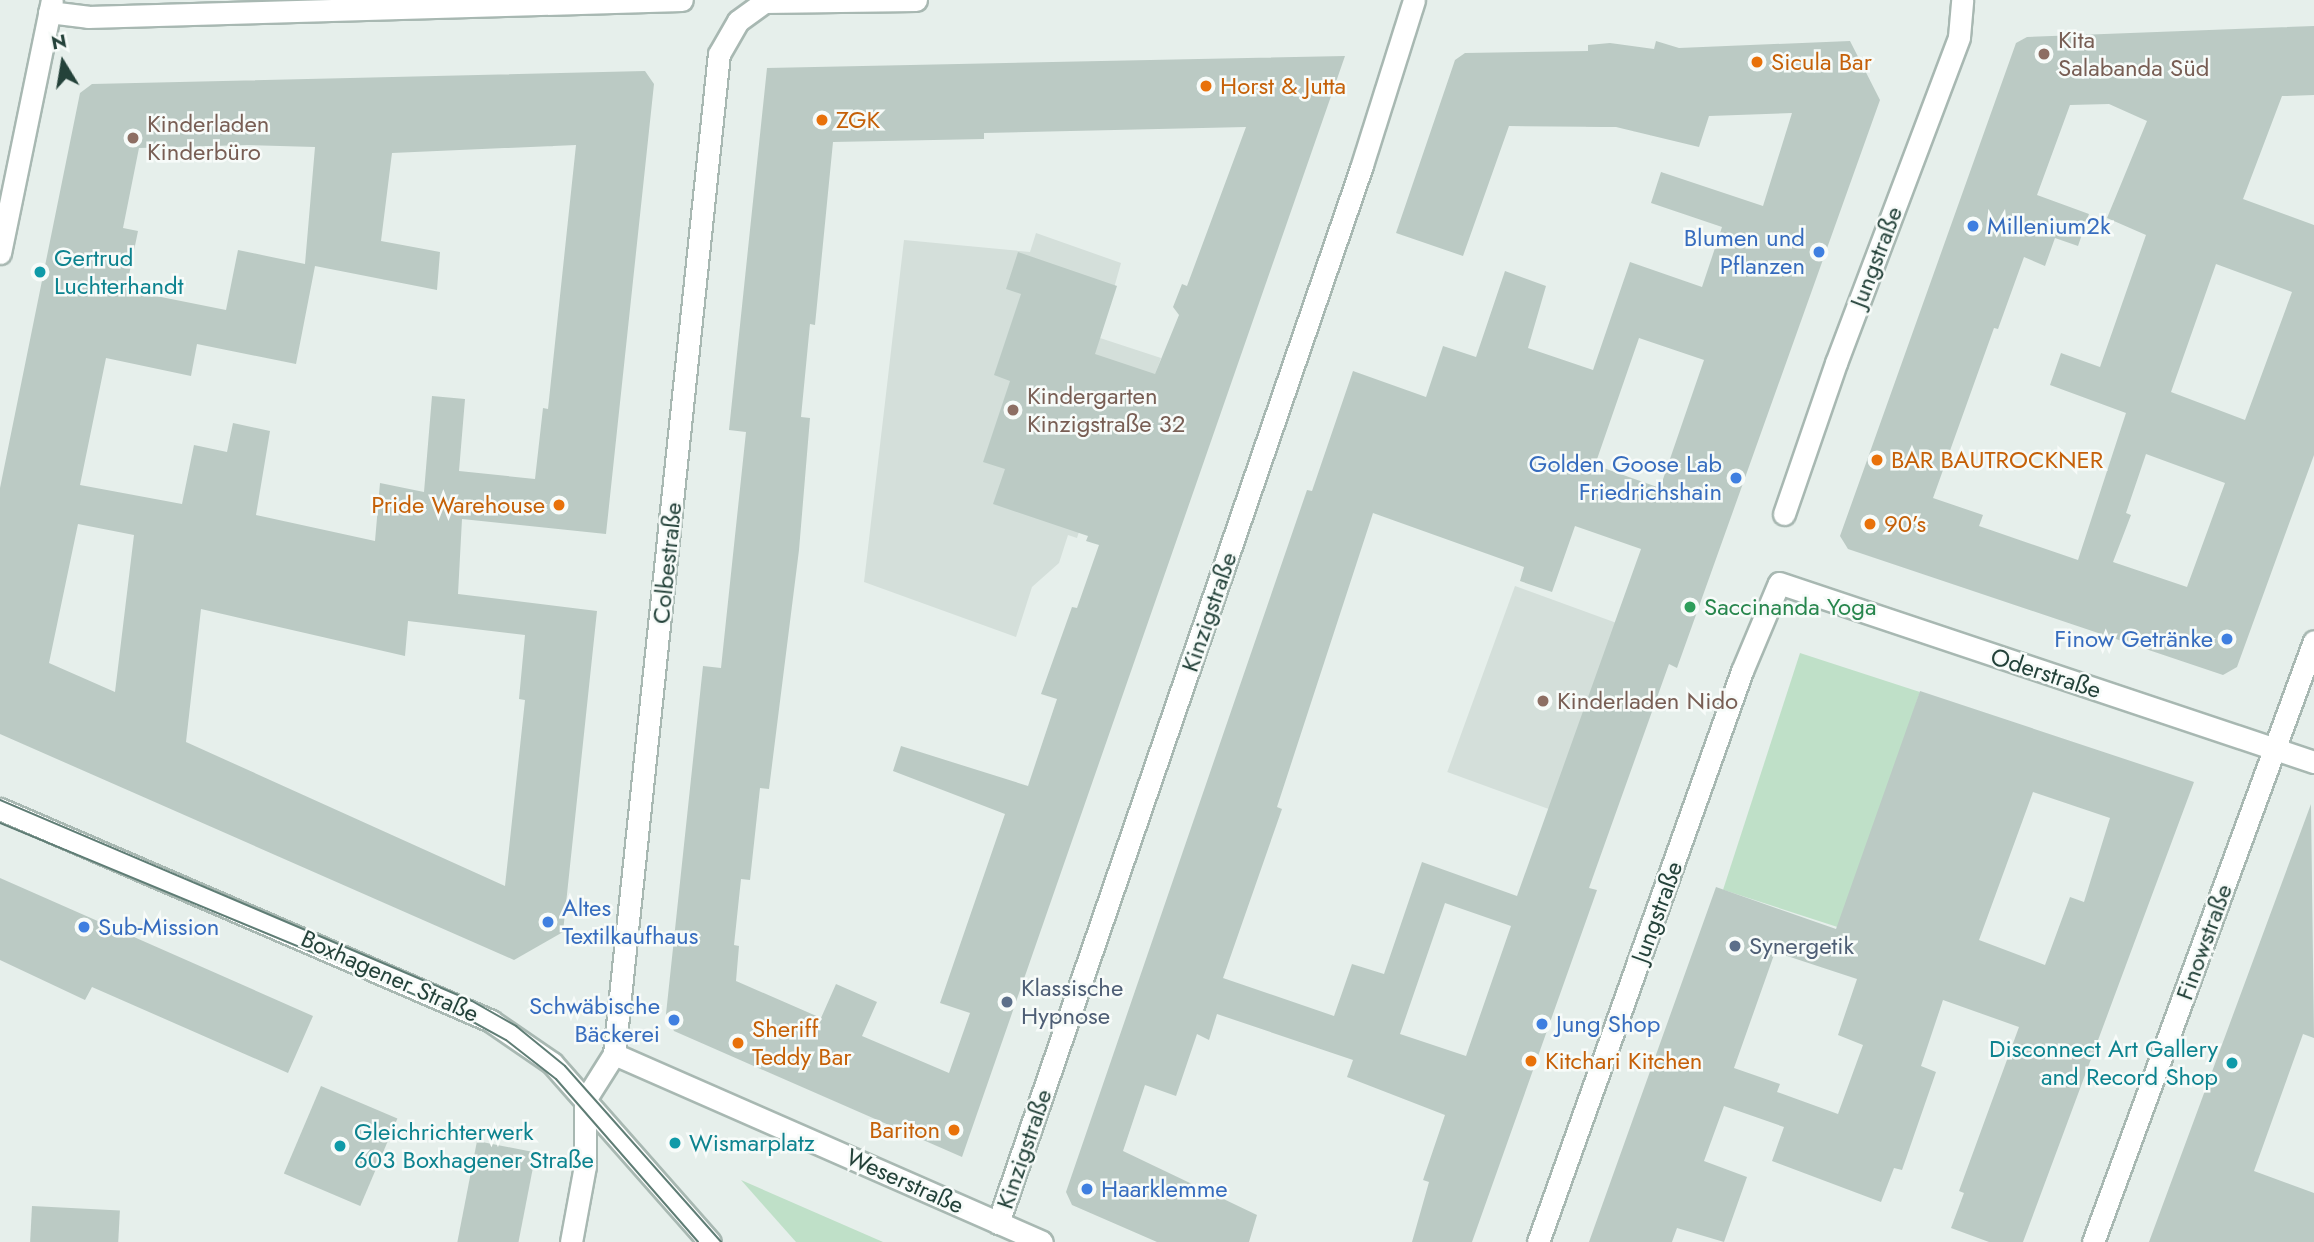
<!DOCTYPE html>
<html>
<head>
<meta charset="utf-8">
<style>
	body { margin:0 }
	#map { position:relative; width:2314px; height:1242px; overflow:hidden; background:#e6efeb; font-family:Jost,sans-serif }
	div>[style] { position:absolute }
	.built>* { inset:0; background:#d4dfda; transform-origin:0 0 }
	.green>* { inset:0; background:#bfe0c8; transform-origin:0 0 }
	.building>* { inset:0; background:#bbcac4; transform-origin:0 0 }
	.roads { filter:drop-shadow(2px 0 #a8b8b2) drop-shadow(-2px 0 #a8b8b2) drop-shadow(0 2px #a8b8b2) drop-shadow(0 -2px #a8b8b2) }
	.minor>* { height:21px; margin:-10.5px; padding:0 10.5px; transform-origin:10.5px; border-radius:10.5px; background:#fff }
	.tram>* { height:2px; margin:-1px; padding:0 1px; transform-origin:1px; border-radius:1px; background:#5f7d75 }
	.dots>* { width:19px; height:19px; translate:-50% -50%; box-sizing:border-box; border:4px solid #f7fbf9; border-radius:50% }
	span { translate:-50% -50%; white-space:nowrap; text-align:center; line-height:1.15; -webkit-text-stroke:5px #f7fbf9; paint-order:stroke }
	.education-label { font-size:24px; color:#785e54 }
	.left { translate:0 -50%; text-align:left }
	.food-label { font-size:24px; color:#c56008 }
	.right { translate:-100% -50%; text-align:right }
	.shop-label { font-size:24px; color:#366cbe }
	.street-label { font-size:24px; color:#24423a }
	.culture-label { font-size:24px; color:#0d838f }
	.leisure-label { font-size:24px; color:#27864d }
	.service-label { font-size:24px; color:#4e5e75 }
	.north { position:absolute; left:28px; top:28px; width:70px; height:70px; -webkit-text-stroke:5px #f7fbf9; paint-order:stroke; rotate:349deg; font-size:19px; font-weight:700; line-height:28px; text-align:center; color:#24423a }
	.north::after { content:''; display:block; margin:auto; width:24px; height:32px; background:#24423a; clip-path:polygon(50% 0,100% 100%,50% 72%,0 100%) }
</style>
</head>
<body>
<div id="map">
	<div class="built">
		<i style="clip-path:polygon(1036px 233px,1121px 263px,1100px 338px,1161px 358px,1130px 446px,1095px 483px,1077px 538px,1068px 535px,1059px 563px,1032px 587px,1016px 637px,864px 582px,904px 240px,1030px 252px)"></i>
		<i style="left:1515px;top:586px;width:130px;height:198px;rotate:20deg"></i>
	</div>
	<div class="green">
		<i style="left:1800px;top:653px;width:126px;height:249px;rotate:18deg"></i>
		<i style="clip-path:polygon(741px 1180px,883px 1242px,796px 1242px)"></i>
	</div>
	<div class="building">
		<i style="clip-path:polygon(evenodd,2314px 26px,2314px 95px,2282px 96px,2243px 199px,2314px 225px,2314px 455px,2237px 667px,2223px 675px,1848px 549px,1840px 536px,2016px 43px,2027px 37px,2314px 26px,2109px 104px,2147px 121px,2107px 218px,2146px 235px,2100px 367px,2061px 353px,2050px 385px,2126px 413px,2078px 560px,1979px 526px,1983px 515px,1933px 498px,1994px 328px,1998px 329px,2024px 257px,2045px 266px,2055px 238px,2078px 246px,2089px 214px,2037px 195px,2070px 105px,2109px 104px,2314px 26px,2216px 264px,2292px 292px,2245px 420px,2171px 392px,2216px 264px,2314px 26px,2146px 454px,2225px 483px,2187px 587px,2113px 562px,2131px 515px,2126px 513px,2146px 454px)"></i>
		<i style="clip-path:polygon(evenodd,1656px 41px,1679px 48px,1850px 41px,1880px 100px,1677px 668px,1669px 664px,1589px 888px,1597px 890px,1472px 1242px,1412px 1242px,1429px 1182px,1423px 1180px,1445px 1115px,1347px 1077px,1353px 1060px,1217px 1014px,1209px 1040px,1197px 1034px,1176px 1096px,1145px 1085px,1123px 1151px,1257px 1215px,1249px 1242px,1157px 1242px,1072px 1205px,1066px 1192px,1307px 490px,1312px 491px,1353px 371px,1426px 397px,1443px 346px,1476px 357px,1505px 271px,1546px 286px,1528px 348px,1593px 370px,1630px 262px,1702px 287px,1722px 227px,1651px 203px,1661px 172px,1763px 206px,1792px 113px,1709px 116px,1699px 147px,1616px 127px,1509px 126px,1463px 256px,1396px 233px,1455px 60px,1465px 53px,1588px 51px,1588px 45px,1610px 43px,1654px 49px,1656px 41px,1639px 338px,1704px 360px,1660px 488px,1595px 465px,1639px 338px,1656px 41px,1373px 513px,1524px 567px,1520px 581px,1552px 592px,1575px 526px,1641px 549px,1517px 896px,1422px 862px,1384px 974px,1352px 964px,1334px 1016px,1223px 978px,1282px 809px,1277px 807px,1373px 513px,1656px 41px,1445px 903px,1511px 926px,1466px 1056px,1400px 1034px,1445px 903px)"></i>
		<i style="clip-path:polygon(evenodd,1345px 56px,962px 1157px,674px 1031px,666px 1014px,703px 666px,721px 668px,746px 432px,729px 430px,767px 68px,1345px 56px,1246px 127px,1187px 286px,1182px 284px,1173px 307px,1179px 315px,1155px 374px,1095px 354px,1117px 286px,1018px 252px,1006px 289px,1021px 294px,994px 375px,1010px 381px,983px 462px,1005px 469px,993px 504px,1088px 536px,1086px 541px,1099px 545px,1077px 608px,1072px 607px,1041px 694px,1057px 699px,1028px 786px,901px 746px,893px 771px,1005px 814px,940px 1003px,970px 1013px,949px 1073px,862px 1036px,877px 1002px,836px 984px,821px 1018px,736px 981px,739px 946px,734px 945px,741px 879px,750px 880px,760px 788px,769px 789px,799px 550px,810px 418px,801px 417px,810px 324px,815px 325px,833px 142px,984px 139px,984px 133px,1246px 127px)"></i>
		<i style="clip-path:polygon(evenodd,645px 71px,654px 84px,606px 534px,462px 519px,458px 594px,597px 611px,563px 932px,514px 960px,0 734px,0 488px,80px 93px,92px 84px,645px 71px,247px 145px,315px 147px,305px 264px,238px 250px,226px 310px,126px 290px,138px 231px,123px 228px,139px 148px,247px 145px,645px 71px,576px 145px,548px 409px,543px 408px,535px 479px,459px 471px,465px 399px,432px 396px,424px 492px,380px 483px,375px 541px,256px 515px,270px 431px,233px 423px,227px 452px,194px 445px,182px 504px,80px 485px,106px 358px,191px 376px,197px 344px,296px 364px,315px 266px,437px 290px,440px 252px,381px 241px,392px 153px,576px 145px,645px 71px,78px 524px,134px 535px,115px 692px,49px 663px,78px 524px,645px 71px,201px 609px,405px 656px,408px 621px,525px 635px,519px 699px,525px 700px,505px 886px,186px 742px,201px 609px)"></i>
		<i style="clip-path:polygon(evenodd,1920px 691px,2194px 782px,2023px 1242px,1989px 1242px,1951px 1228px,1964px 1193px,1959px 1191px,2019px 1027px,1943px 1000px,1921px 1066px,1936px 1072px,1902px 1170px,1894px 1168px,1881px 1202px,1772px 1161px,1784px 1127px,1724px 1106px,1704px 1161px,1747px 1177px,1724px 1242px,1677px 1228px,1672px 1242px,1589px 1242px,1716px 887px,1836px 929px,1920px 691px,2033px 792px,2110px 818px,2084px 902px,2070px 897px,2045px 965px,1979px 940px,2033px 792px,1920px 691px,1775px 952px,1857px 979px,1838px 1035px,1863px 1045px,1838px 1114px,1777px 1092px,1780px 1084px,1734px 1068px,1775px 952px)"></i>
		<i style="clip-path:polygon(2311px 804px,2314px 1038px,2303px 1034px,2254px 1171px,2314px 1193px,2314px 1242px,2149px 1242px)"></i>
		<i style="clip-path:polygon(0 878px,313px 1016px,288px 1073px,92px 987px,85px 1000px,0 960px)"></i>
		<i style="left:321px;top:1086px;width:83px;height:95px;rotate:23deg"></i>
		<i style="left:477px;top:1141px;width:60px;height:103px;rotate:11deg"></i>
		<i style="left:32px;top:1206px;width:88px;height:36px;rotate:3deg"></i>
	</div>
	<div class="roads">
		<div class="minor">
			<i style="left:49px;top:12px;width:39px;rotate:7deg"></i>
			<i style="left:88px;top:17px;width:594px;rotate:-1.64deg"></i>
			<i style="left:0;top:253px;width:258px;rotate:-78.4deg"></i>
			<i style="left:1784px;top:514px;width:160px;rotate:-71deg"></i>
			<i style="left:1836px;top:363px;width:348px;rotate:-69.3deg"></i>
			<i style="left:1959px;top:37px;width:37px;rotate:-85deg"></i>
			<i style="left:0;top:809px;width:535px;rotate:23.35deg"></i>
			<i style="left:491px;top:1021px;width:74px;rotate:34.5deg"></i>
			<i style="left:552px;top:1063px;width:239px;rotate:48.6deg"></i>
			<i style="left:614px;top:1054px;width:467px;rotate:23.7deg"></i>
			<i style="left:998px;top:1223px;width:1119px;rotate:-71.01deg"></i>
			<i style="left:1362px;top:165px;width:173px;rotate:-72.5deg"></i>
			<i style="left:571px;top:1242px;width:77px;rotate:-79.6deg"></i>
			<i style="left:585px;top:1166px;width:66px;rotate:-90deg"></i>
			<i style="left:585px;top:1100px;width:54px;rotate:-57.8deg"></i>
			<i style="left:614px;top:1054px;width:1005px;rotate:-84.01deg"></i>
			<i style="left:719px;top:54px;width:38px;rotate:-60deg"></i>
			<i style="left:738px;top:21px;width:32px;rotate:-36deg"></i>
			<i style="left:764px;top:2px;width:152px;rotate:-0.8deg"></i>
			<i style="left:1538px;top:1242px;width:606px;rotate:-70.34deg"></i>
			<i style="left:1742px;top:671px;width:95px;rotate:-67.2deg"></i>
			<i style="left:1779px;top:583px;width:564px;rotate:18.5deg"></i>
			<i style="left:2093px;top:1242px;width:640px;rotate:-69.81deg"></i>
		</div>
	</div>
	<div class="tram">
		<i style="left:0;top:800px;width:513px;rotate:23.07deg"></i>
		<i style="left:472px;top:1001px;width:51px;rotate:29.6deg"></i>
		<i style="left:516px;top:1026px;width:63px;rotate:39.2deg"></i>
		<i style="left:565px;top:1066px;width:235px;rotate:48.4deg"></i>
		<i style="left:0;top:823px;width:490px;rotate:22.5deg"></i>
		<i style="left:453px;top:1011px;width:60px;rotate:28.7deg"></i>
		<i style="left:506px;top:1040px;width:63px;rotate:38deg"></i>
		<i style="left:556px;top:1079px;width:216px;rotate:48.9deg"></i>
	</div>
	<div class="dots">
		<i style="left:2044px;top:54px;background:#8d6e63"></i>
		<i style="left:1757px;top:62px;background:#e8710a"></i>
		<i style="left:1206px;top:86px;background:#e8710a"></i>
		<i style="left:822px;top:120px;background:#e8710a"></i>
		<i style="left:133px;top:138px;background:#8d6e63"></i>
		<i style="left:1973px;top:226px;background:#3f7fe0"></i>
		<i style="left:1819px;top:252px;background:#3f7fe0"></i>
		<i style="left:40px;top:272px;background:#0f9aa8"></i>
		<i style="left:1013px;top:410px;background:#8d6e63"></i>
		<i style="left:1877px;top:460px;background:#e8710a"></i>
		<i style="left:1736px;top:478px;background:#3f7fe0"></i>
		<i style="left:559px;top:505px;background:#e8710a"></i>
		<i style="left:1870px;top:524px;background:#e8710a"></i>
		<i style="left:1690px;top:607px;background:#2e9e5b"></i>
		<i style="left:2227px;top:639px;background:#3f7fe0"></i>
		<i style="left:1543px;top:701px;background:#8d6e63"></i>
		<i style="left:548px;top:922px;background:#3f7fe0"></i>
		<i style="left:84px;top:927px;background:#3f7fe0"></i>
		<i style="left:1735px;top:946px;background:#5c6f8a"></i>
		<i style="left:1007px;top:1002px;background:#5c6f8a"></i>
		<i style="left:674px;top:1020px;background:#3f7fe0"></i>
		<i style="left:1542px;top:1024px;background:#3f7fe0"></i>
		<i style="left:738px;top:1043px;background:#e8710a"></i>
		<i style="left:1531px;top:1061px;background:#e8710a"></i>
		<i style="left:2232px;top:1063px;background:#0f9aa8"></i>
		<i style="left:954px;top:1130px;background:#e8710a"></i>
		<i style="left:675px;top:1143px;background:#0f9aa8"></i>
		<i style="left:340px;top:1146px;background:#0f9aa8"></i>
		<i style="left:1087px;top:1189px;background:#3f7fe0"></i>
	</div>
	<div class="education-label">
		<span class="left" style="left:2058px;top:54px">Kita<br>Salabanda Süd</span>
		<span class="left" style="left:147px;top:138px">Kinderladen<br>Kinderbüro</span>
		<span class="left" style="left:1027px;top:410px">Kindergarten<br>Kinzigstraße 32</span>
		<span class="left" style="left:1557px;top:701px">Kinderladen Nido</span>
	</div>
	<div class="food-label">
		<span class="left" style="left:1771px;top:62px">Sicula Bar</span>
		<span class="left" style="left:1220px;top:86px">Horst &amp; Jutta</span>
		<span class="left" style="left:836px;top:120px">ZGK</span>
		<span class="left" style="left:1891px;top:460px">BAR BAUTROCKNER</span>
		<span class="right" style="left:545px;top:505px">Pride Warehouse</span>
		<span class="left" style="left:1884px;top:524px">90’s</span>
		<span class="left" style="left:752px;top:1043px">Sheriff<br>Teddy Bar</span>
		<span class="left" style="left:1545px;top:1061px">Kitchari Kitchen</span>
		<span class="right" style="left:940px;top:1130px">Bariton</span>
	</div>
	<div class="shop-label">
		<span class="left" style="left:1987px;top:226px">Millenium2k</span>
		<span class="right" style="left:1805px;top:252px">Blumen und<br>Pflanzen</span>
		<span class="right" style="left:1722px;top:478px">Golden Goose Lab<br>Friedrichshain</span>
		<span class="right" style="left:2213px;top:639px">Finow Getränke</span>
		<span class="left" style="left:562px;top:922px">Altes<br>Textilkaufhaus</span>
		<span class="left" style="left:98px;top:927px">Sub-Mission</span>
		<span class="right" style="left:660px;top:1020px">Schwäbische<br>Bäckerei</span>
		<span class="left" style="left:1556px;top:1024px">Jung Shop</span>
		<span class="left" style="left:1101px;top:1189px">Haarklemme</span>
	</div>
	<div class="street-label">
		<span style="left:1876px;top:257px;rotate:-69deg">Jungstraße</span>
		<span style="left:667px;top:563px;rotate:-84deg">Colbestraße</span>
		<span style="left:1209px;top:612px;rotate:-71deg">Kinzigstraße</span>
		<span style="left:2046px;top:673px;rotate:18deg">Oderstraße</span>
		<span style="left:1657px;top:912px;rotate:-70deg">Jungstraße</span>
		<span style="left:2204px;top:942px;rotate:-70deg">Finowstraße</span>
		<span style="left:390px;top:976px;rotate:24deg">Boxhagener Straße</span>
		<span style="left:1024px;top:1149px;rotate:-71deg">Kinzigstraße</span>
		<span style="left:905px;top:1181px;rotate:24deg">Weserstraße</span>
	</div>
	<div class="culture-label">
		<span class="left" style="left:54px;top:272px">Gertrud<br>Luchterhandt</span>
		<span class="right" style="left:2218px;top:1063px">Disconnect Art Gallery<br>and Record Shop</span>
		<span class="left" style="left:354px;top:1146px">Gleichrichterwerk<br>603 Boxhagener Straße</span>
		<span class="left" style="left:689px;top:1143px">Wismarplatz</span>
	</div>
	<div class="leisure-label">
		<span class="left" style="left:1704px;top:607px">Saccinanda Yoga</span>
	</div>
	<div class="service-label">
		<span class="left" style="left:1749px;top:946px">Synergetik</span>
		<span class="left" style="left:1021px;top:1002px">Klassische<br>Hypnose</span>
	</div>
	<div class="north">N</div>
</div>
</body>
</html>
